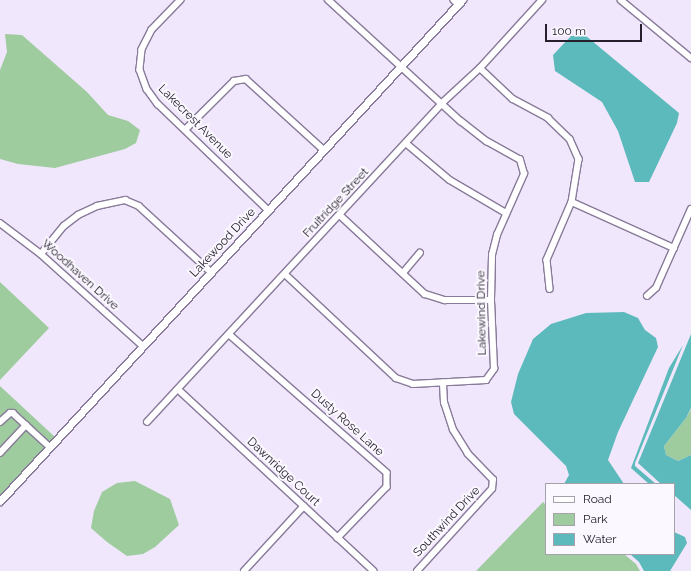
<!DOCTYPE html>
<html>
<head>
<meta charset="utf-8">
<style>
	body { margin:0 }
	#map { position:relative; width:691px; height:571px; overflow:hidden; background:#f0e7fc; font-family:Raleway,sans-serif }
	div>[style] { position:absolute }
	.green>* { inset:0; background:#9ecc9e }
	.water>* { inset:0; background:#5dbabc }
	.roads { filter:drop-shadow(1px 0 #887a99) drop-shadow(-1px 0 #887a99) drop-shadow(0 1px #887a99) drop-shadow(0 -1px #887a99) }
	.minor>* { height:5.5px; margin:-2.75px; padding:0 2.75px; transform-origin:2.75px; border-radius:2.75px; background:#fff }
	.tertiary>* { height:7px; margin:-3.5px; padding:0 3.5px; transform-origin:3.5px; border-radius:3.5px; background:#fff }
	span { translate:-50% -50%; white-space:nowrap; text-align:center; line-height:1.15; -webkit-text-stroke:4px #fbf8ff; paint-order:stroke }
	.street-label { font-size:12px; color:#26202d }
	.legend { position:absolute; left:545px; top:483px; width:130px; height:72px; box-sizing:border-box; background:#fbf8ff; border:1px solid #a6a2ab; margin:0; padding:5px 7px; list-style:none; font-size:12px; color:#26202d }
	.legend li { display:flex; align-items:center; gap:8px; height:20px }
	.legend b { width:20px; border:1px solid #a6a2ab }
	.scale { position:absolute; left:545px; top:24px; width:97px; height:18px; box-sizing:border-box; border:2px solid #26202d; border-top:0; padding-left:5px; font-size:12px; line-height:14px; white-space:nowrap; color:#26202d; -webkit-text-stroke:3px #fbf8ff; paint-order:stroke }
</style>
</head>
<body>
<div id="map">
	<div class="green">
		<i style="clip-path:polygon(5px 34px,22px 35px,87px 92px,108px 115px,128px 121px,140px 130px,136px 143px,125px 149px,55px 168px,18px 164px,0 159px,0 70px,7px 52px)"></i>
		<i style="clip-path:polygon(0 282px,49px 328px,0 380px)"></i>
		<i style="clip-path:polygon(0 386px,55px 437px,0 497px)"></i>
		<i style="clip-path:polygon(691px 409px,691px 455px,678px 461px,666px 455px,664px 446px,686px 418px)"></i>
		<i style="clip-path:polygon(135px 481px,170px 499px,179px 525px,155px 547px,143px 554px,127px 556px,107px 542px,91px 528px,94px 511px,102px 492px,117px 483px)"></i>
		<i style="clip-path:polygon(543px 502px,546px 505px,546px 554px,624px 554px,636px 564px,640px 571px,476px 571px)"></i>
	</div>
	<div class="water">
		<i style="clip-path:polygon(571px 36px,586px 36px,679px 113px,677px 123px,649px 182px,635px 182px,618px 131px,602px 102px,555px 71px,553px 55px)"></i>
		<i style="clip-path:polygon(624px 312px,638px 318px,645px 330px,656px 338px,658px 347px,618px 432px,608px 460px,624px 484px,564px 484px,569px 475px,566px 466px,514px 414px,511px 402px,518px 374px,533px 339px,551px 324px,586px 313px)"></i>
		<i style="clip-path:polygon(691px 334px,691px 408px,686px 418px,664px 446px,666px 455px,678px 461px,691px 455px,691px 510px,674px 495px,674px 484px,661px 484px,638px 463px)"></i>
		<i style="clip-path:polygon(683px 345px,635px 463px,635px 466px,656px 484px,649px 484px,631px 468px,669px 368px)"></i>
		<i style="clip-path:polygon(674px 532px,685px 537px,687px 543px,670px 571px,644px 571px,639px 562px,630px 554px,674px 554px)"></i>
	</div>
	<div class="roads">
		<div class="minor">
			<i style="left:181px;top:0;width:42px;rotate:134deg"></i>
			<i style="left:152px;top:30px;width:22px;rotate:117deg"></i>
			<i style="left:142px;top:50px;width:20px;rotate:96deg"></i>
			<i style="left:140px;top:70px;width:20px;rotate:70deg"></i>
			<i style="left:147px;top:89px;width:19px;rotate:54deg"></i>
			<i style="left:158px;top:104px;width:153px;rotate:43.9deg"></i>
			<i style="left:454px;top:0;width:6px;rotate:45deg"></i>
			<i style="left:621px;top:0;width:91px;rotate:39.6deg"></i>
			<i style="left:480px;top:68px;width:45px;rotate:43.2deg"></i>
			<i style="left:513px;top:99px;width:40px;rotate:28deg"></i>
			<i style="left:548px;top:118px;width:30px;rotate:44deg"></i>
			<i style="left:570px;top:139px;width:22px;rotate:66deg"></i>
			<i style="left:579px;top:159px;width:44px;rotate:99.2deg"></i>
			<i style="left:572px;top:202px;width:63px;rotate:113.3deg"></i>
			<i style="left:547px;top:260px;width:29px;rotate:84deg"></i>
			<i style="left:185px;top:130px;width:69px;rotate:-45deg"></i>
			<i style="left:234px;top:81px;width:12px;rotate:-9deg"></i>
			<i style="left:246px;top:79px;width:105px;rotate:42.3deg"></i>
			<i style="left:406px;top:143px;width:57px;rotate:40.1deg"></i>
			<i style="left:450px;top:180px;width:65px;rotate:30.5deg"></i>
			<i style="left:572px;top:202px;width:112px;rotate:24.3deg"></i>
			<i style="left:340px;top:215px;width:116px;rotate:42.9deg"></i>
			<i style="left:425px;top:294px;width:21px;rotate:17deg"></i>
			<i style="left:445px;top:300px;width:46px"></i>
			<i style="left:0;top:223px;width:51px;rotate:37.1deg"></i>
			<i style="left:41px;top:254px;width:137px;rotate:42deg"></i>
			<i style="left:41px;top:254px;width:36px;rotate:-51deg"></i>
			<i style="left:64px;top:226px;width:18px;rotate:-38deg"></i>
			<i style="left:78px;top:215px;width:21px;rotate:-25deg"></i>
			<i style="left:97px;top:206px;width:29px;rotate:-12deg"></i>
			<i style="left:125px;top:200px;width:15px;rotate:23deg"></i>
			<i style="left:139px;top:206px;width:98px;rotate:42.5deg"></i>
			<i style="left:403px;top:273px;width:26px;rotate:-50deg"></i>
			<i style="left:285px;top:274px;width:152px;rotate:43.1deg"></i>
			<i style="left:396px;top:378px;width:18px;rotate:19deg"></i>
			<i style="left:413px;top:384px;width:73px;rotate:-3.1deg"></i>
			<i style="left:486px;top:380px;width:14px;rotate:-54deg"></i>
			<i style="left:494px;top:369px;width:69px;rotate:-92.5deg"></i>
			<i style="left:491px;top:300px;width:45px;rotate:-88.7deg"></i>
			<i style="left:492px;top:255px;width:21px;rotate:-76deg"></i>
			<i style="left:497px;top:235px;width:67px;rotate:-66.1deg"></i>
			<i style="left:524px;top:174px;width:15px;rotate:-106deg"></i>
			<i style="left:520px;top:160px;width:38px;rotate:-151deg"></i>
			<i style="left:487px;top:142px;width:33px;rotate:-142deg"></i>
			<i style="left:461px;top:122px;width:180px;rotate:-137.5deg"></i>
			<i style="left:647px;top:296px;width:12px;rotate:-42deg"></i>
			<i style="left:656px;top:288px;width:86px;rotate:-66.1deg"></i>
			<i style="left:229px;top:334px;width:210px;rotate:41.3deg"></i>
			<i style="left:387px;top:473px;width:14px;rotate:90deg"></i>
			<i style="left:387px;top:487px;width:71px;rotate:133.9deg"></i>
			<i style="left:178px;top:389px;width:267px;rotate:42.9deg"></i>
			<i style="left:0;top:422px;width:13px;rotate:-42deg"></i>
			<i style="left:10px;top:413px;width:3px"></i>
			<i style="left:13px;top:413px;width:50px;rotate:42.6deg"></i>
			<i style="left:147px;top:422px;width:433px;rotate:-47.2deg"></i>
			<i style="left:441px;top:104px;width:53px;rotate:-42.7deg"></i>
			<i style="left:480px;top:68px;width:92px;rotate:-47.6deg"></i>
			<i style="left:0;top:453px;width:38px;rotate:-47deg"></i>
			<i style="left:244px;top:571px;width:88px;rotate:-47.3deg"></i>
			<i style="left:417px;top:571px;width:111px;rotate:-47.6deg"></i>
			<i style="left:492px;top:489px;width:9px;rotate:-84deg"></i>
			<i style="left:493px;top:480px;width:36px;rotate:-134deg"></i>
			<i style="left:468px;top:454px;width:28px;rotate:-122deg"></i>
			<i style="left:453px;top:430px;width:28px;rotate:-108deg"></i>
			<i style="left:444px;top:403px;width:20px;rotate:-93deg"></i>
		</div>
		<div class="tertiary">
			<i style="left:0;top:501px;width:682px;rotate:-47.32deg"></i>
		</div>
	</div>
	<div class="street-label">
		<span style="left:195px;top:122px;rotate:45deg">Lakecrest Avenue</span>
		<span style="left:336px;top:203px;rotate:-47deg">Fruitridge Street</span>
		<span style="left:223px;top:243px;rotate:-47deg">Lakewood Drive</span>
		<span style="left:80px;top:275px;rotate:42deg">Woodhaven Drive</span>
		<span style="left:482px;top:313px;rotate:-91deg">Lakewind Drive</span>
		<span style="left:347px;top:423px;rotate:42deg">Dusty Rose Lane</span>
		<span style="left:283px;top:472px;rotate:43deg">Dawnridge Court</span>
		<span style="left:447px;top:522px;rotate:-47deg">Southwind Drive</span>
	</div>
	<ul class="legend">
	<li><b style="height:5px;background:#fff"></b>Road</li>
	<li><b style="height:11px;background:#9ecc9e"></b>Park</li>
	<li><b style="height:11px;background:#5dbabc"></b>Water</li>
	</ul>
	<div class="scale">100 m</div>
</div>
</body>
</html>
